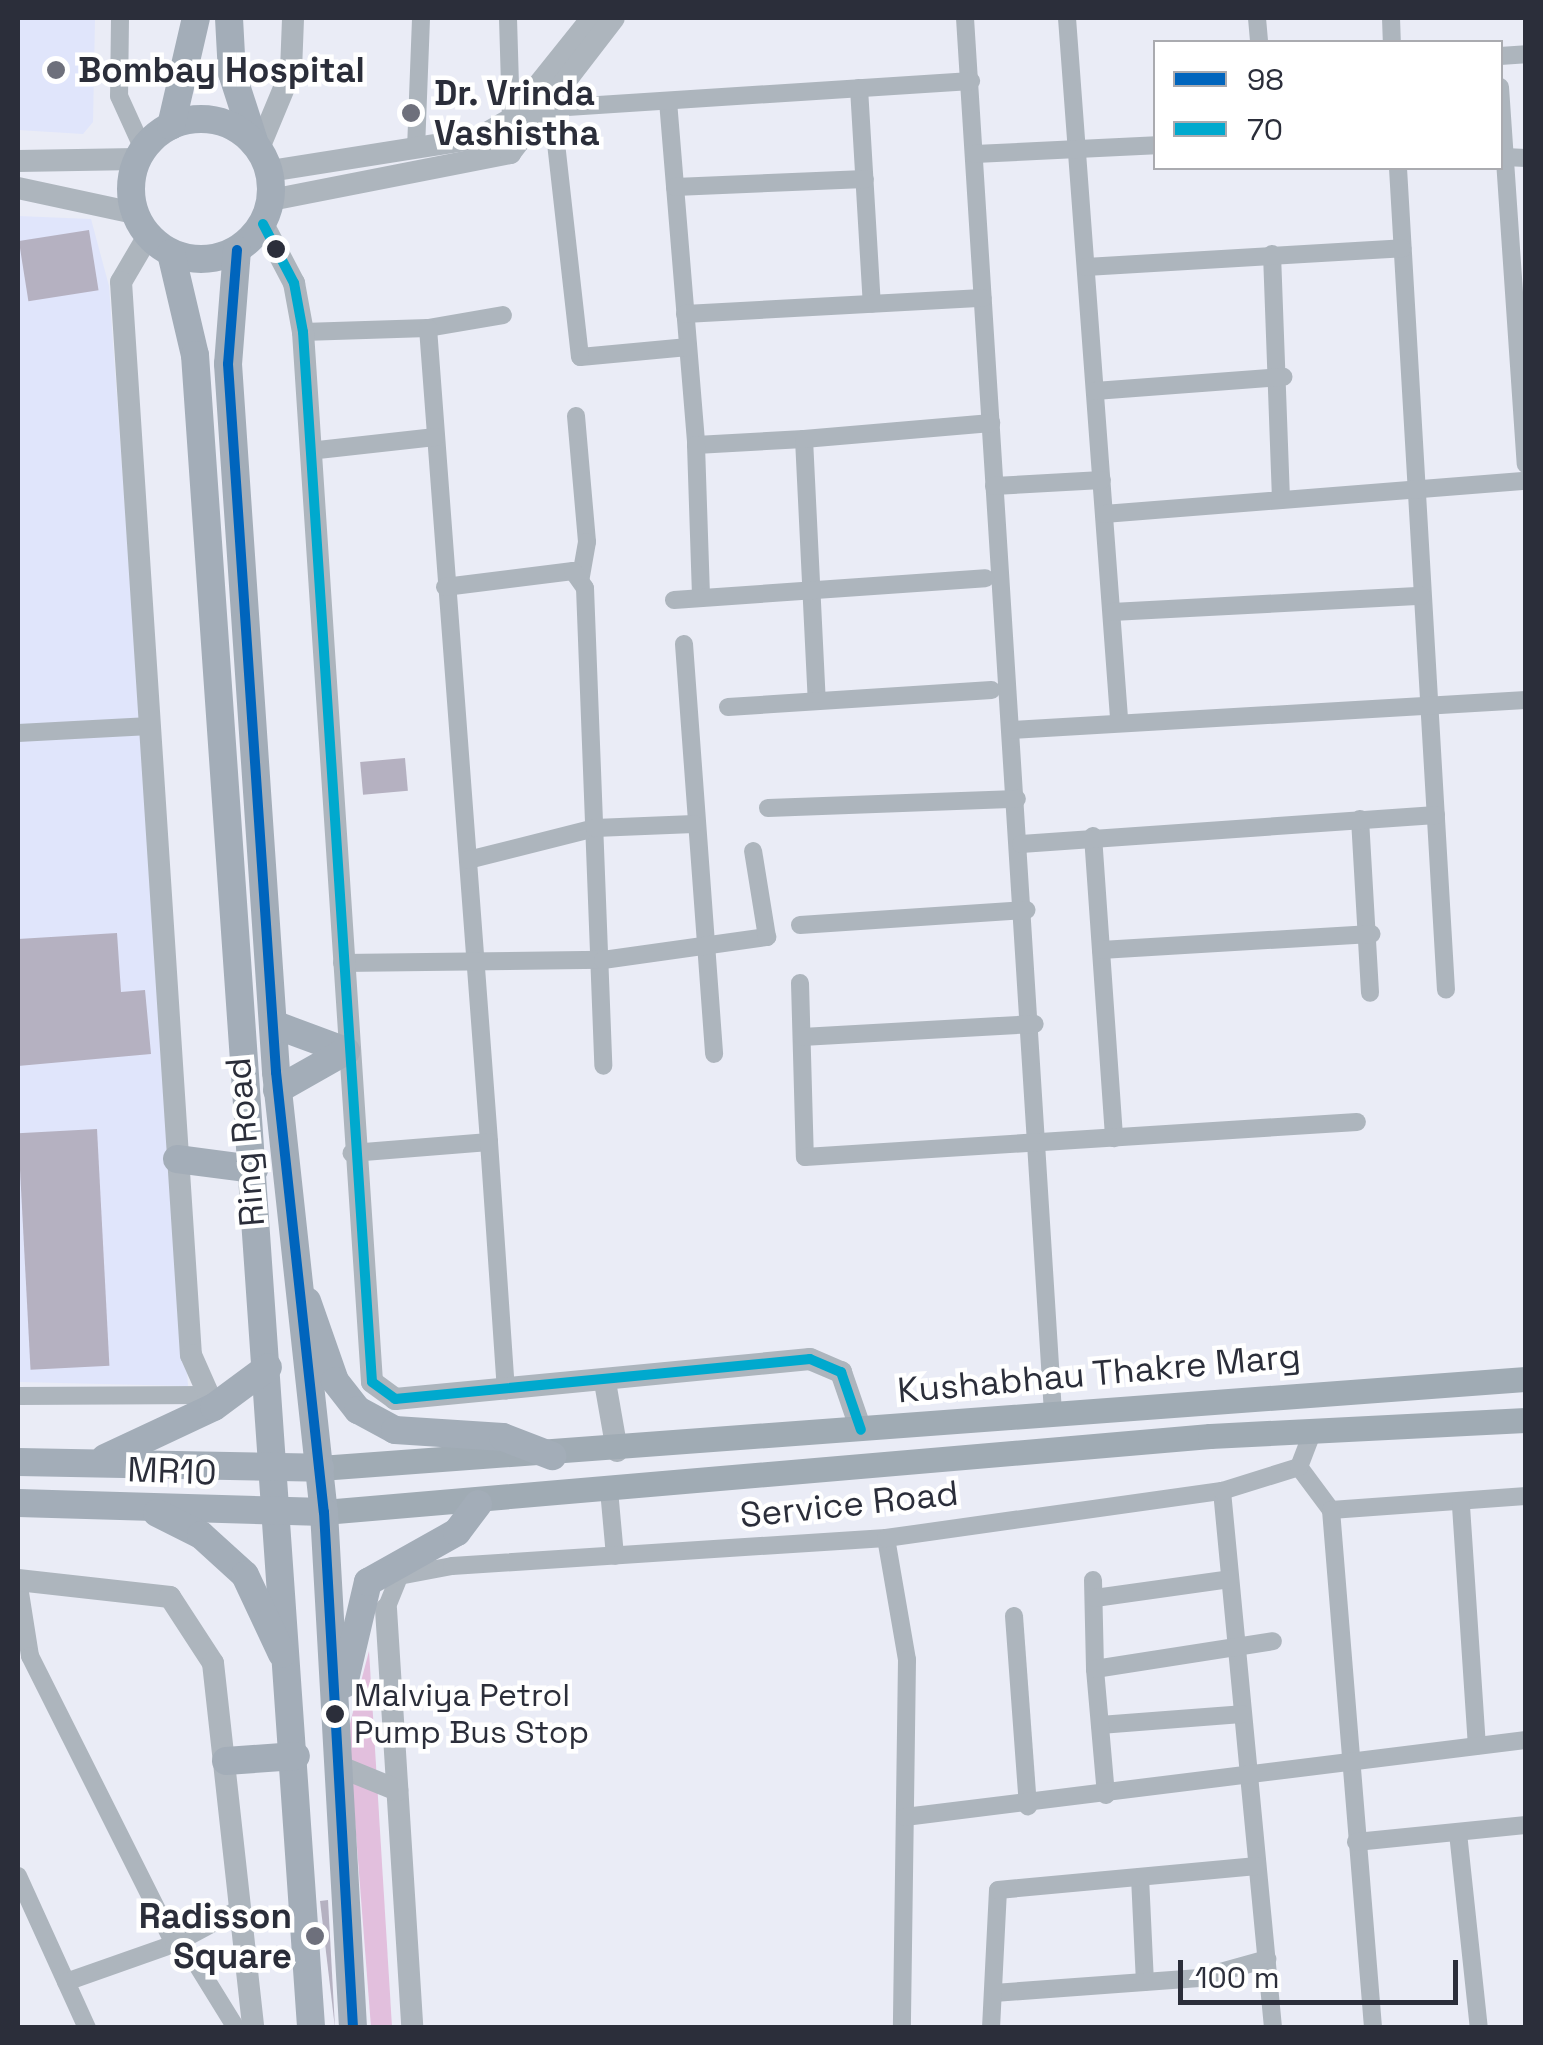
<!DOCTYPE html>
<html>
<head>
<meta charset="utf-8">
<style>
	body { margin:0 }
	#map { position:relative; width:1543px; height:2045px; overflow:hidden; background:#eaecf6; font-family:"Space Grotesk",sans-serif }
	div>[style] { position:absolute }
	.built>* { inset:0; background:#e0e5fb }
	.forest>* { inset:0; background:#e2bfdd }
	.building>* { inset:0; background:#b5b1c1; transform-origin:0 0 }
	.minor>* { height:18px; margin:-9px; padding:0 9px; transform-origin:9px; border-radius:9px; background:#adb5bd }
	.tertiary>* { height:22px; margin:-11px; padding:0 11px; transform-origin:11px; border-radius:11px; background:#adb5bd }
	.secondary>* { height:25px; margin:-12.5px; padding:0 12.5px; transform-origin:12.5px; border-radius:12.5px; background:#a0abb4 }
	.primary>* { height:28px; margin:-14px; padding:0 14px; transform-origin:14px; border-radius:14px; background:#a3adb8 }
	.primary>.ring { margin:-14px; padding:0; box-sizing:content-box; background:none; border:28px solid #a3adb8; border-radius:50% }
	.bus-1>* { height:10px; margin:-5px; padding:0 5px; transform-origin:5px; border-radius:5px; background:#0065bd }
	.bus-2>* { height:10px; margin:-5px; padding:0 5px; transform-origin:5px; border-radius:5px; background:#00a9ce }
	.dots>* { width:28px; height:28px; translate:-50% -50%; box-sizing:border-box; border:5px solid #fff; border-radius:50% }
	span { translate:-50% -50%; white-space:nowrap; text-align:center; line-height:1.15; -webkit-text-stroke:9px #fff; paint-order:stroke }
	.bus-label { font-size:32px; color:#2b2e3a }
	.left { translate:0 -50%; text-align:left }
	.poi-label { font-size:35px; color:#2b2e3a; font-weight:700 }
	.right { translate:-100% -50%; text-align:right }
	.street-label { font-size:35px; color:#2b2e3a }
	.frame { position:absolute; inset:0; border:20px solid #2b2e3a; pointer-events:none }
	.legend { position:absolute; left:1153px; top:40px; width:350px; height:130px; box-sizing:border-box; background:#fff; border:2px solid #aaabb0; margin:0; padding:12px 18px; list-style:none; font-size:30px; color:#2b2e3a }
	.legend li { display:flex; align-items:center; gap:20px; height:50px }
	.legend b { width:50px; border:2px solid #aaabb0 }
	.scale { position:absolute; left:1178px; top:1960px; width:280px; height:45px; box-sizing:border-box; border:5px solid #2b2e3a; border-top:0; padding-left:12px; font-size:30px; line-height:35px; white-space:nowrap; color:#2b2e3a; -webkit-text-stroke:8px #fff; paint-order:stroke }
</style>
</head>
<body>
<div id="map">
	<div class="built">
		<i style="clip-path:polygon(18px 18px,95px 18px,93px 122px,83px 134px,18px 130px)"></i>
		<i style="clip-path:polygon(18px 216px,91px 219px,109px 286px,188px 1386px,18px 1382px)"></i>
	</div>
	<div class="forest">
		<i style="clip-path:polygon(369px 1651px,392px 2027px,371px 2027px,348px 1731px)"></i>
	</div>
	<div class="building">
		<i style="left:89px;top:230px;width:61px;height:71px;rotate:81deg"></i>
		<i style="left:405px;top:758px;width:33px;height:45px;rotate:85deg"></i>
		<i style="clip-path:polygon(117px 933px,121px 992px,145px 990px,151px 1054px,18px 1066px,18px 939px)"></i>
		<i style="left:97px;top:1129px;width:237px;height:79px;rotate:87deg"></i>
		<i style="clip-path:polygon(328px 1900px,335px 2028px,320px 1901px)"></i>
	</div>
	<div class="minor">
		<i style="left:120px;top:18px;width:78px;rotate:90.7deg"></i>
		<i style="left:119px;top:96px;width:58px;rotate:65.6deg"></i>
		<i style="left:508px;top:18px;width:101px;rotate:88.3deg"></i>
		<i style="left:965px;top:18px;width:1398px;rotate:86.39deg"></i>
		<i style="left:1067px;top:18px;width:702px;rotate:85.75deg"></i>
		<i style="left:1257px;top:18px;width:24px;rotate:85deg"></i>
		<i style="left:1391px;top:18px;width:24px;rotate:88deg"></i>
		<i style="left:1500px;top:56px;width:26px;rotate:-4deg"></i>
		<i style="left:1500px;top:87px;width:378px;rotate:86.1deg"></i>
		<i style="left:859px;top:88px;width:216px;rotate:86.6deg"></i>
		<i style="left:668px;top:101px;width:345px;rotate:85.3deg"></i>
		<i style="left:696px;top:445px;width:108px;rotate:-3.2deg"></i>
		<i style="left:804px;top:439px;width:262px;rotate:87.2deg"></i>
		<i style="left:416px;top:149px;width:131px;rotate:-87.8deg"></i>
		<i style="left:975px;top:154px;width:181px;rotate:-2.8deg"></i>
		<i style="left:1505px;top:157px;width:21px;rotate:3deg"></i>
		<i style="left:1398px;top:168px;width:823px;rotate:86.66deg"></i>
		<i style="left:675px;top:187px;width:190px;rotate:-2.4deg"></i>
		<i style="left:1272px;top:254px;width:246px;rotate:87.9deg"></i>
		<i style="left:1086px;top:267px;width:317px;rotate:-3.4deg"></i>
		<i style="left:685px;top:314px;width:298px;rotate:-3.1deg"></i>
		<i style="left:428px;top:328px;width:76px;rotate:-9.8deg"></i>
		<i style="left:303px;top:332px;width:125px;rotate:-1.8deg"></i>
		<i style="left:428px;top:328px;width:816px;rotate:85.71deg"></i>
		<i style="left:489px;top:1142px;width:138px;rotate:175.4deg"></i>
		<i style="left:688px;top:347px;width:108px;rotate:174.7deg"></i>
		<i style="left:580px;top:357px;width:251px;rotate:-96.4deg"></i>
		<i style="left:552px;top:108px;width:420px;rotate:-3.7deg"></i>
		<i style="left:1095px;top:391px;width:189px;rotate:-4.3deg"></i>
		<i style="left:576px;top:416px;width:126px;rotate:85deg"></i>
		<i style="left:587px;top:542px;width:36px;rotate:100deg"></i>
		<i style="left:804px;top:439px;width:188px;rotate:-4.9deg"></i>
		<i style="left:696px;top:445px;width:153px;rotate:88.1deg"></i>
		<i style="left:309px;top:451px;width:127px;rotate:-6.3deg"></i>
		<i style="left:994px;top:486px;width:108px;rotate:-3.2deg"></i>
		<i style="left:1104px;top:514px;width:423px;rotate:-4.5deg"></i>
		<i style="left:445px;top:587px;width:129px;rotate:-7.1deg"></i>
		<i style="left:573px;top:571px;width:21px;rotate:55deg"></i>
		<i style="left:585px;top:588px;width:478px;rotate:87.8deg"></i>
		<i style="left:674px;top:600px;width:312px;rotate:-4deg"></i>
		<i style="left:1112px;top:612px;width:310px;rotate:-3deg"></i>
		<i style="left:684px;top:644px;width:411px;rotate:85.8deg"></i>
		<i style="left:728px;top:707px;width:264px;rotate:-3.7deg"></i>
		<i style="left:1012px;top:730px;width:515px;rotate:-3.34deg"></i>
		<i style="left:18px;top:733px;width:132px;rotate:-3deg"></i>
		<i style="left:768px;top:808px;width:249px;rotate:-2.1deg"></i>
		<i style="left:1360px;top:819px;width:174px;rotate:86.7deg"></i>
		<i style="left:1093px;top:836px;width:303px;rotate:86deg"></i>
		<i style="left:1021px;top:844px;width:416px;rotate:-4deg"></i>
		<i style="left:468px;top:860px;width:131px;rotate:-14.1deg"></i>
		<i style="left:595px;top:828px;width:99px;rotate:-2.3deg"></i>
		<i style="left:800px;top:925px;width:227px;rotate:-3.8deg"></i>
		<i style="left:1101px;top:950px;width:271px;rotate:-3.4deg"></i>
		<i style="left:342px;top:963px;width:261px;rotate:-0.7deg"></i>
		<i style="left:603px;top:960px;width:166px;rotate:-8deg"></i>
		<i style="left:767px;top:937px;width:87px;rotate:-99.2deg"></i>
		<i style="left:800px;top:983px;width:174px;rotate:88.4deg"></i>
		<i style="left:805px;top:1157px;width:553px;rotate:-3.63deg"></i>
		<i style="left:802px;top:1037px;width:233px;rotate:-3.2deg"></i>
		<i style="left:489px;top:1142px;width:249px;rotate:86.1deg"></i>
		<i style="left:18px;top:1396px;width:187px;rotate:-0.3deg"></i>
		<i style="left:1299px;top:1467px;width:54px;rotate:53.3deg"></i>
		<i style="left:1331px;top:1510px;width:196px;rotate:-4.1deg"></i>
		<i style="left:609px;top:1490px;width:66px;rotate:84.8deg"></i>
		<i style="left:1222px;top:1491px;width:539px;rotate:84.57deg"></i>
		<i style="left:1461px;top:1506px;width:240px;rotate:86.2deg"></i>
		<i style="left:1331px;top:1510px;width:520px;rotate:85.36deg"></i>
		<i style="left:886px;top:1538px;width:124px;rotate:80.2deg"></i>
		<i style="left:907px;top:1660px;width:368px;rotate:90.8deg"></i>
		<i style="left:18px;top:1580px;width:77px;rotate:81deg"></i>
		<i style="left:30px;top:1656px;width:322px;rotate:63.4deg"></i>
		<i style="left:174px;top:1944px;width:12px;rotate:14deg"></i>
		<i style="left:186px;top:1947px;width:95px;rotate:58.3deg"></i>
		<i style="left:1093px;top:1580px;width:89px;rotate:88.7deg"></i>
		<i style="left:1095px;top:1598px;width:136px;rotate:-8deg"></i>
		<i style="left:386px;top:1609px;width:35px;rotate:-68deg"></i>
		<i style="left:399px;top:1576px;width:54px;rotate:-10.7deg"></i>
		<i style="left:452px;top:1566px;width:435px;rotate:-3.7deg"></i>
		<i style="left:886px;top:1538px;width:339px;rotate:-8deg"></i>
		<i style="left:1222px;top:1491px;width:81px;rotate:-17.3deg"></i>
		<i style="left:1299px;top:1467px;width:39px;rotate:-69deg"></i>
		<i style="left:1014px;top:1616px;width:191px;rotate:85.8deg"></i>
		<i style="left:1100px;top:1725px;width:142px;rotate:-4.4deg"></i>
		<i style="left:1106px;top:1795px;width:126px;rotate:-95deg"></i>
		<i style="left:1095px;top:1669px;width:180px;rotate:-8.9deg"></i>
		<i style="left:905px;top:1817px;width:626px;rotate:-7.07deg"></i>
		<i style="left:1458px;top:1833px;width:196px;rotate:83.9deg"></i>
		<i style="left:1356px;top:1842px;width:171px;rotate:-5.7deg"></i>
		<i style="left:18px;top:1876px;width:167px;rotate:65.6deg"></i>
		<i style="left:1140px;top:1877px;width:105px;rotate:87.3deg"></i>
		<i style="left:66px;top:1982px;width:114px;rotate:-19.4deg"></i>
		<i style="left:174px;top:1944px;width:76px;rotate:-28.2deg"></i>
		<i style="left:994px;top:1993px;width:206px;rotate:-4.2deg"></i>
		<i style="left:1199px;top:1978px;width:71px;rotate:-15.6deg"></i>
		<i style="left:991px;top:2028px;width:138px;rotate:-87.1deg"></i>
		<i style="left:998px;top:1890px;width:260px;rotate:-5.3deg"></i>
	</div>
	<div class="tertiary">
		<i style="left:259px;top:148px;width:83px;rotate:-67.4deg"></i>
		<i style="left:291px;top:71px;width:53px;rotate:-87.8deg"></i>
		<i style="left:18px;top:161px;width:119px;rotate:-1deg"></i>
		<i style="left:270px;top:171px;width:211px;rotate:-9deg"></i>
		<i style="left:478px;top:138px;width:38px;rotate:-30deg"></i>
		<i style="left:511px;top:119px;width:129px;rotate:-51.3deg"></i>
		<i style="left:18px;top:188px;width:120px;rotate:12.1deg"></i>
		<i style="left:271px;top:200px;width:244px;rotate:-11.1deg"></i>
		<i style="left:510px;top:153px;width:170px;rotate:-52.4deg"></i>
		<i style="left:263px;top:224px;width:67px;rotate:62.3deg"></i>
		<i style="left:294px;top:283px;width:50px;rotate:79.6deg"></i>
		<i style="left:303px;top:332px;width:1052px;rotate:86.24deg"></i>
		<i style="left:372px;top:1382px;width:29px;rotate:36deg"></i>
		<i style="left:395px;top:1399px;width:417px;rotate:-5.5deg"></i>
		<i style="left:810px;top:1359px;width:34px;rotate:23deg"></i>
		<i style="left:841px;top:1372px;width:61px;rotate:71deg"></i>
		<i style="left:148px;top:236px;width:53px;rotate:120.4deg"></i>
		<i style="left:121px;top:282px;width:1075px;rotate:86.27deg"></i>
		<i style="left:191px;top:1355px;width:57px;rotate:66.1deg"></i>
		<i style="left:605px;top:1382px;width:70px;rotate:80.1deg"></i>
		<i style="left:18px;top:1580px;width:153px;rotate:6.4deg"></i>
		<i style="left:170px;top:1597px;width:79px;rotate:56.9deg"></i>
		<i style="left:213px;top:1663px;width:367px;rotate:83.7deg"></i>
		<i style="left:386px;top:1609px;width:420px;rotate:86.4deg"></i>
		<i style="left:338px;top:1766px;width:64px;rotate:22.1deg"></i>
	</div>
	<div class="secondary">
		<i style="left:320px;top:1468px;width:1209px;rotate:-4.22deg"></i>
		<i style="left:324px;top:1512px;width:889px;rotate:-4.9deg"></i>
		<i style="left:1210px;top:1436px;width:316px;rotate:-2.9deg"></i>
	</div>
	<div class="primary">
		<i style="left:229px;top:18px;width:55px;rotate:86.9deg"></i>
		<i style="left:232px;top:73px;width:71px;rotate:72.1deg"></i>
		<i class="ring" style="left:131px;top:119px;width:112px;height:112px"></i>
		<i style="left:171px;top:126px;width:111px;rotate:-77deg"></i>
		<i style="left:237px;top:250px;width:114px;rotate:94.5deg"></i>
		<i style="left:228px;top:364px;width:710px;rotate:86.12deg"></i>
		<i style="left:276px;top:1072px;width:443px;rotate:83.8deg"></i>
		<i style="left:324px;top:1512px;width:517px;rotate:86.78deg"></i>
		<i style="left:171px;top:253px;width:105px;rotate:76.8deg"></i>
		<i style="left:195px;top:355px;width:1677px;rotate:86.03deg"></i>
		<i style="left:273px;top:1024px;width:78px;rotate:20.3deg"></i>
		<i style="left:277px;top:1090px;width:79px;rotate:-29.5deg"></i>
		<i style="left:177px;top:1159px;width:78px;rotate:7.4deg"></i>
		<i style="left:307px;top:1301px;width:85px;rotate:70.7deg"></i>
		<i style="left:335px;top:1381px;width:37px;rotate:52deg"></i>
		<i style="left:358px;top:1410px;width:42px;rotate:28.4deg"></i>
		<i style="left:395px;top:1430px;width:108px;rotate:3.7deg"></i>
		<i style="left:503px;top:1437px;width:53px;rotate:21.2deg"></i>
		<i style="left:105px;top:1458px;width:120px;rotate:-25.1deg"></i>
		<i style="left:214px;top:1407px;width:67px;rotate:-36.5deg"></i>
		<i style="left:18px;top:1462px;width:302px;rotate:1.1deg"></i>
		<i style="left:18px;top:1503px;width:306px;rotate:1.7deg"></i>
		<i style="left:157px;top:1513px;width:49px;rotate:26.6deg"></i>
		<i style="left:201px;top:1535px;width:59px;rotate:42.3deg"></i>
		<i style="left:245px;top:1575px;width:87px;rotate:64.9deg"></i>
		<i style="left:344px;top:1684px;width:105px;rotate:-76.8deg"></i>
		<i style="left:368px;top:1582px;width:102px;rotate:-29.3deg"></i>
		<i style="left:457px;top:1532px;width:35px;rotate:-53deg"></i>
		<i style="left:226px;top:1761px;width:70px;rotate:-4.1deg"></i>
	</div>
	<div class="bus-1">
		<i style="left:237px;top:250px;width:114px;rotate:94.5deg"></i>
		<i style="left:228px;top:364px;width:710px;rotate:86.12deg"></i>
		<i style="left:276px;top:1072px;width:443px;rotate:83.8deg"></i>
		<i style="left:324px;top:1512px;width:517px;rotate:86.78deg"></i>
	</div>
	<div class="bus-2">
		<i style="left:263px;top:224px;width:67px;rotate:62.3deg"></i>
		<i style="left:294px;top:283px;width:50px;rotate:79.6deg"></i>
		<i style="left:303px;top:332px;width:1052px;rotate:86.24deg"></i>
		<i style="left:372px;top:1382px;width:29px;rotate:36deg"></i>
		<i style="left:395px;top:1399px;width:417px;rotate:-5.5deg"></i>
		<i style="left:810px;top:1359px;width:34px;rotate:23deg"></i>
		<i style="left:841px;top:1372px;width:61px;rotate:71deg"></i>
	</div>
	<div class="dots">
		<i style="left:56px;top:70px;background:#6e707c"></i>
		<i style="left:411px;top:113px;background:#6e707c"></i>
		<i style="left:276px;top:249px;background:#2b2e3a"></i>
		<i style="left:335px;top:1714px;background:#2b2e3a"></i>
		<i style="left:315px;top:1936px;background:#6e707c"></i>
	</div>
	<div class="bus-label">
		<span class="left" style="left:354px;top:1714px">Malviya Petrol<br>Pump Bus Stop</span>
	</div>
	<div class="poi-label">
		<span class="left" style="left:78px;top:70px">Bombay Hospital</span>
		<span class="left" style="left:434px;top:113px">Dr. Vrinda<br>Vashistha</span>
		<span class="right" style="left:292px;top:1936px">Radisson<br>Square</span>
	</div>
	<div class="street-label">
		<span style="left:245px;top:1142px;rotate:-95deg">Ring Road</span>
		<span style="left:1099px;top:1373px;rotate:-5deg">Kushabhau Thakre Marg</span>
		<span style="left:172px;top:1471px;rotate:2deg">MR10</span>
		<span style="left:849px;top:1504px;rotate:-6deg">Service Road</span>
	</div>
	<div class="frame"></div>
	<ul class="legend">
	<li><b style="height:12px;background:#0065bd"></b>98</li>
	<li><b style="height:12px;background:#00a9ce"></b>70</li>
	</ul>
	<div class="scale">100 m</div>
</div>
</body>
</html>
